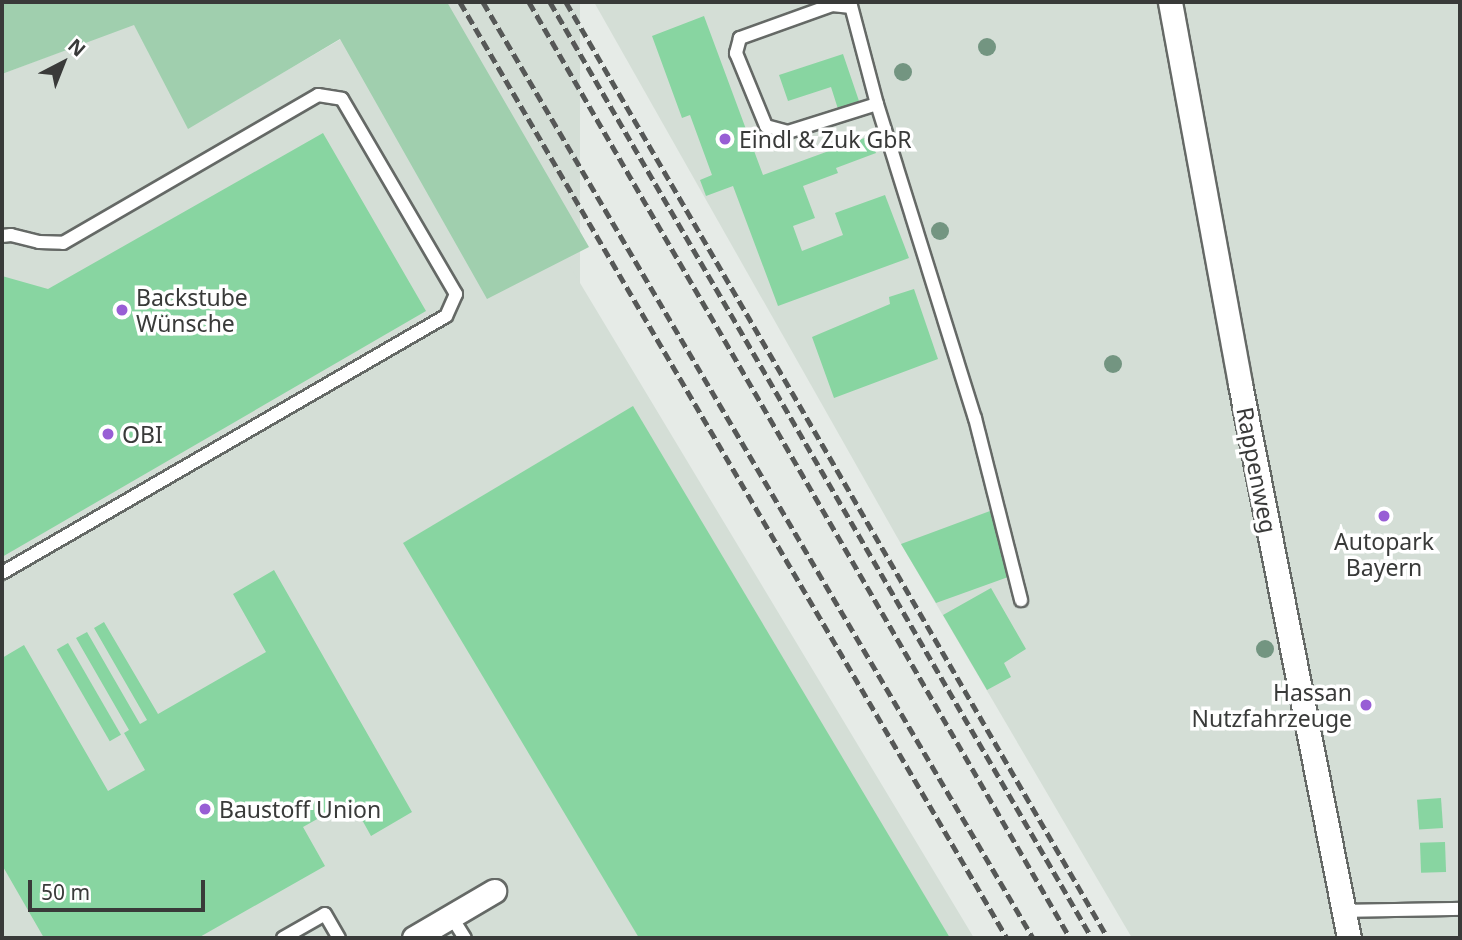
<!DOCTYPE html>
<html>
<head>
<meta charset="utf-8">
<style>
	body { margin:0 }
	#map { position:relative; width:1462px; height:940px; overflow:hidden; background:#e6ebe7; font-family:"Noto Sans",sans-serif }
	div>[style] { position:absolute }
	.built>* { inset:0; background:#d4ded6; transform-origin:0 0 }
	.green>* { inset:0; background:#a0cfae }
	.building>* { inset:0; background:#88d5a1; transform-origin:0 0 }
	.roads { filter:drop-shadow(2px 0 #656966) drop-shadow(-2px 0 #656966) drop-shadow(0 2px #656966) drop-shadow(0 -2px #656966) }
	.service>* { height:12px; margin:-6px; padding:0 6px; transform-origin:6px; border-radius:6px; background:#fff }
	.minor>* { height:23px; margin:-11.5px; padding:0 11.5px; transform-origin:11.5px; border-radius:11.5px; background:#fff }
	.rail>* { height:5px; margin-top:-2.5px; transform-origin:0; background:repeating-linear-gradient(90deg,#565857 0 10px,transparent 0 15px) }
	.trees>* { width:18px; height:18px; margin:-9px; border-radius:50%; background:#739581 }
	.dots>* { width:19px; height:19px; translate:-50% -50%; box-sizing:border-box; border:4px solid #fff; border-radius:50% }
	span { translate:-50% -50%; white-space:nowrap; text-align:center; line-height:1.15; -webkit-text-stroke:7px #fff; paint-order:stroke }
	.poi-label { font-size:23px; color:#393a39 }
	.left { translate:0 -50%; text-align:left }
	.right { translate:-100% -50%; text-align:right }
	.street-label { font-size:23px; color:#393a39 }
	.frame { position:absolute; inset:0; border:4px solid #393a39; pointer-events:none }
	.north { position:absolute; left:28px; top:28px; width:70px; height:70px; -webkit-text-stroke:5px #fff; paint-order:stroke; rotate:42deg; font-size:19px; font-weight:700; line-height:28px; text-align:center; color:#393a39 }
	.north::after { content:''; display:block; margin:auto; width:24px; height:32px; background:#393a39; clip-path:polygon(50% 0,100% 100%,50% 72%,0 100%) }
	.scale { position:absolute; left:28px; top:880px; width:177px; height:32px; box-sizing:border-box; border:4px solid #393a39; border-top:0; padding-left:9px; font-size:21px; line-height:24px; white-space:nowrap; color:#393a39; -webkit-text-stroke:5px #fff; paint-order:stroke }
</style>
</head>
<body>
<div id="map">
	<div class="built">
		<i style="left:447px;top:2px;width:133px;height:1083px"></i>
		<i style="clip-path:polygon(594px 2px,1460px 2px,1460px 938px,1132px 938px,901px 544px)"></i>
		<i style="clip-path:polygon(134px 24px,188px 128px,341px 39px,487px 298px,565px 258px,974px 938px,2px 938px,2px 74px)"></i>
	</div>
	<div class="green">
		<i style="clip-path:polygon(2px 2px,447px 2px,589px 247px,487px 299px,340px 39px,188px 129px,134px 25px,2px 74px)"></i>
	</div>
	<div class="building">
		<i style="clip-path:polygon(704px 16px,763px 175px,870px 136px,876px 153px,836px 168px,838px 173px,803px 186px,815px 218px,793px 226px,802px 251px,843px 235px,835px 213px,885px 195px,909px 258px,778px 306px,733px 186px,706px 196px,700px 180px,712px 175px,690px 115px,682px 118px,652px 36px)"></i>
		<i style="clip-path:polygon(843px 54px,859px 101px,838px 109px,831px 87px,788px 101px,779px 75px)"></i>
		<i style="clip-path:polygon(323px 133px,426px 311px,2px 557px,2px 276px,48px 289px)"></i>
		<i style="clip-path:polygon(914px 289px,938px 359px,834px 398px,812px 337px,890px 304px,889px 297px)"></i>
		<i style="clip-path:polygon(633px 406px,950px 938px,639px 938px,403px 543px)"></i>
		<i style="clip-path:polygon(990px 511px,1011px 576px,936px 603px,901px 544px)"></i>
		<i style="clip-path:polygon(274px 570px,412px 812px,371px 836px,351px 800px,303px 827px,325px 866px,198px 938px,44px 938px,2px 865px,2px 658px,24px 645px,108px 791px,145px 770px,124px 733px,129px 730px,76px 638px,87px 632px,140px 724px,147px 720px,94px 628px,104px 622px,158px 714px,266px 652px,233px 594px)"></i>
		<i style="clip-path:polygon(991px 588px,1026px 649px,1004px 663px,1011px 677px,987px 690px,943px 615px)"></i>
		<i style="left:68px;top:643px;width:106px;height:13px;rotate:60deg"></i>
		<i style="left:1441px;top:798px;width:30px;height:24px;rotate:86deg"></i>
		<i style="left:1445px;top:842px;width:30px;height:25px;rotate:88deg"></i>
	</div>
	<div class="roads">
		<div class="service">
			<i style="left:850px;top:2px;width:106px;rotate:75.2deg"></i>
			<i style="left:877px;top:104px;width:329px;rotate:72.7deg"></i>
			<i style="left:975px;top:418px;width:188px;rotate:75.8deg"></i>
			<i style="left:851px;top:7px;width:19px;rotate:-174deg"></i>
			<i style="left:832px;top:5px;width:98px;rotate:160.3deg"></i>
			<i style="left:740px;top:38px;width:16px;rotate:105deg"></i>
			<i style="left:736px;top:53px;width:79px;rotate:67.7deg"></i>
			<i style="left:766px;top:126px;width:23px;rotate:15deg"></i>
			<i style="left:788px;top:132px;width:93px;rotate:-17.5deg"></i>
			<i style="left:2px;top:236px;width:9px;rotate:-6deg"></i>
			<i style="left:11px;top:235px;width:29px;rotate:14deg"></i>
			<i style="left:39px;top:242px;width:24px;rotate:2deg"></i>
			<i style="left:63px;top:243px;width:295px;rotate:-30.1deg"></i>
			<i style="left:318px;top:95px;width:24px;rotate:9deg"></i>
			<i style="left:342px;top:99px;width:226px;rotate:59.7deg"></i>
			<i style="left:456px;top:294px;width:24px;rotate:114deg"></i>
			<i style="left:446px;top:316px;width:513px;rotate:149.94deg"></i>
			<i style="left:1344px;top:911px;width:116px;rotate:-1deg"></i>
			<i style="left:451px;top:916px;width:26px;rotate:58deg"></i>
			<i style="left:283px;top:938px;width:48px;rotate:-29.7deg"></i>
			<i style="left:325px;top:914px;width:28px;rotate:60deg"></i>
		</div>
		<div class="minor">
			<i style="left:1170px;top:2px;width:388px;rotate:79.6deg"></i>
			<i style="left:1240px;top:384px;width:565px;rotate:78.87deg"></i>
			<i style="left:414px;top:938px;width:93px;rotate:-30.4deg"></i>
		</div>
	</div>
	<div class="rail">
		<i style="left:460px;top:2px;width:1084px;rotate:59.7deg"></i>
		<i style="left:483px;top:2px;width:1086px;rotate:59.56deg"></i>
		<i style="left:529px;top:2px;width:1081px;rotate:59.97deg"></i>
		<i style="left:550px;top:2px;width:1082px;rotate:59.93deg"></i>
		<i style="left:566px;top:2px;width:1082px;rotate:59.93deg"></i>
	</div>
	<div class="trees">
		<i style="left:987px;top:47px"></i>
		<i style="left:903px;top:72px"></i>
		<i style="left:940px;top:231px"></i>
		<i style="left:1113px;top:364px"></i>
		<i style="left:1265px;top:649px"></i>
	</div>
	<div class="dots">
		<i style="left:725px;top:139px;background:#985ed5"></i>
		<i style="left:122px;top:310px;background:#985ed5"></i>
		<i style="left:108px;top:434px;background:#985ed5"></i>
		<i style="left:1384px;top:516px;background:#985ed5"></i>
		<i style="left:1366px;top:705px;background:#985ed5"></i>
		<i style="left:205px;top:809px;background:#985ed5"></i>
	</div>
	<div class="poi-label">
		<span class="left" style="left:739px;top:139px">Eindl &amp; Zuk GbR</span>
		<span class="left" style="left:136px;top:310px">Backstube<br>Wünsche</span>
		<span class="left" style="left:122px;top:434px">OBI</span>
		<span style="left:1384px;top:554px">Autopark<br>Bayern</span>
		<span class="right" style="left:1352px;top:705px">Hassan<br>Nutzfahrzeuge</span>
		<span class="left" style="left:219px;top:809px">Baustoff Union</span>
	</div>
	<div class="street-label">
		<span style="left:1257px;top:470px;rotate:79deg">Rappenweg</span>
	</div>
	<div class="frame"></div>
	<div class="north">N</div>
	<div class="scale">50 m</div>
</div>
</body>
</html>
